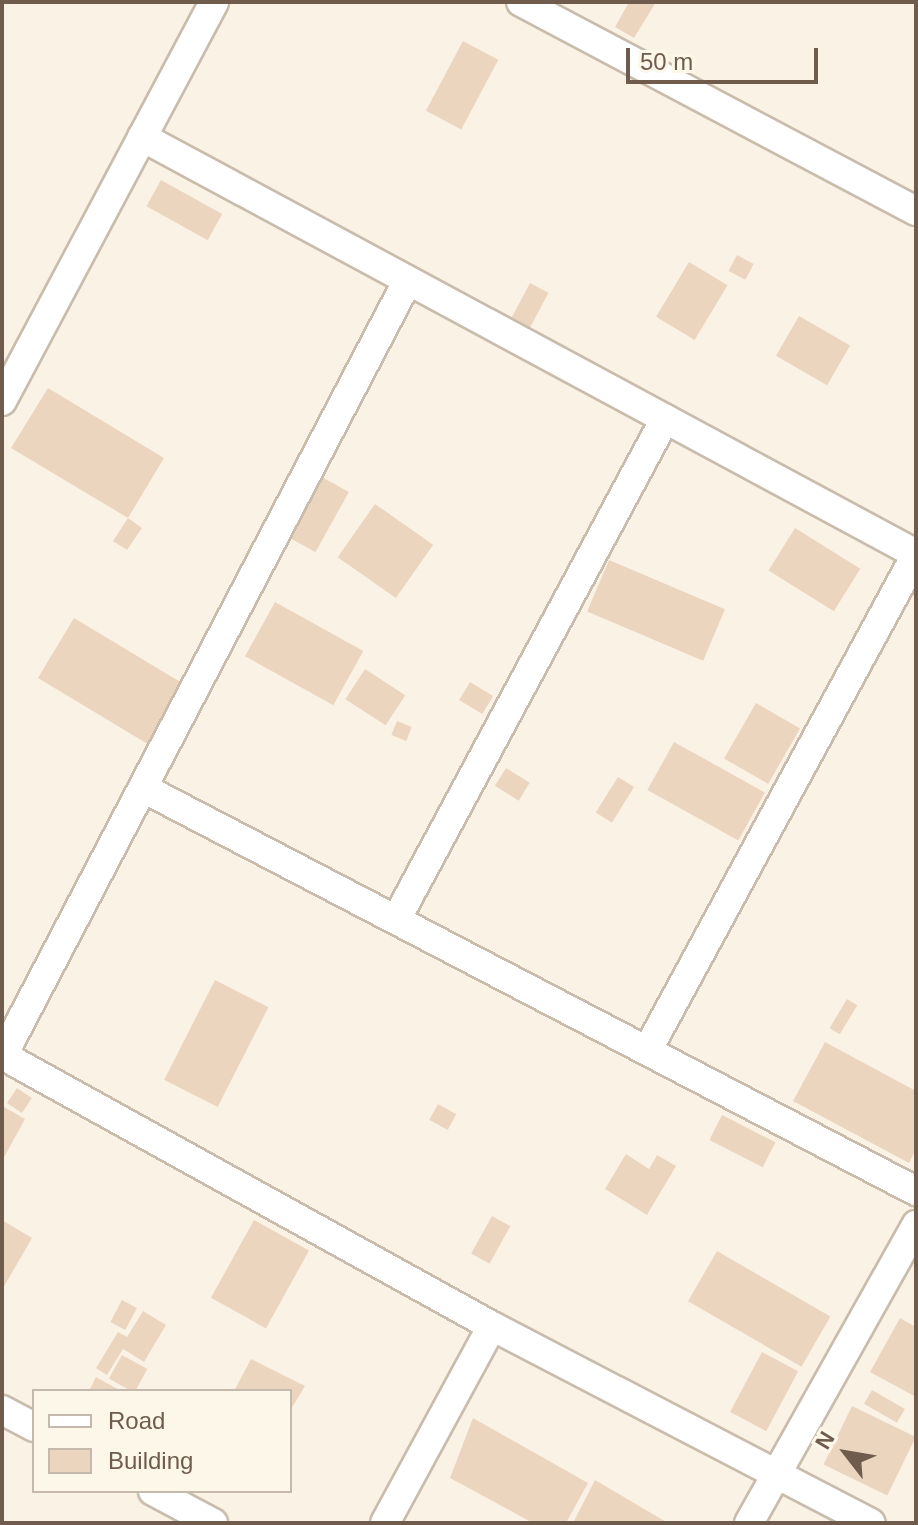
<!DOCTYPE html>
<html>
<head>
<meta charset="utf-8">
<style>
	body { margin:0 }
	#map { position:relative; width:918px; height:1525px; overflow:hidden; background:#faf3e5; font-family:Helvetica,sans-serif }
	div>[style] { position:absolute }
	.building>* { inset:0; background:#ecd5bf; transform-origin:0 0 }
	.roads { filter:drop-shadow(2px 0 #c9bcac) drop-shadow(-2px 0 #c9bcac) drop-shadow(0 2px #c9bcac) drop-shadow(0 -2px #c9bcac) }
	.street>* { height:28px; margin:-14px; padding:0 14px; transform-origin:14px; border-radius:14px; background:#fff }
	span { translate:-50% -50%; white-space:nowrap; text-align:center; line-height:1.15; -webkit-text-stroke:7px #fdf7ea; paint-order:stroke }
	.frame { position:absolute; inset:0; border:4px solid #6f5c4d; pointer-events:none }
	.legend { position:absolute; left:32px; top:1389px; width:260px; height:104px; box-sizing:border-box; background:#fdf7ea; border:2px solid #c4b9ab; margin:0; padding:10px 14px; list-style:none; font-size:24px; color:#6f5c4d }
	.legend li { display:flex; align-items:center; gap:16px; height:40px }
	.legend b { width:40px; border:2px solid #c4b9ab }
	.north { position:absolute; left:806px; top:1413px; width:80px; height:80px; -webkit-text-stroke:6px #fdf7ea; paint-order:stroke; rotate:301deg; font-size:22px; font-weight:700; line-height:32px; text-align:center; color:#6f5c4d }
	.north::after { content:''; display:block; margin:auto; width:28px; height:36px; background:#6f5c4d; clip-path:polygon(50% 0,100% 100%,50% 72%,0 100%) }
	.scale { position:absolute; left:626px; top:48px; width:192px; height:36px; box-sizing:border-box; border:4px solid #6f5c4d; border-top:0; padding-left:10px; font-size:24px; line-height:28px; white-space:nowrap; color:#6f5c4d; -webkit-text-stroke:6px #fdf7ea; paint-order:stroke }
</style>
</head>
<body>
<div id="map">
	<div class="building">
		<i style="clip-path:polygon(629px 2px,656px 2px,634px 38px,615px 27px)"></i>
		<i style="left:463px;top:41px;width:40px;height:79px;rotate:28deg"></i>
		<i style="left:161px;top:180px;width:70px;height:30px;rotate:29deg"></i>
		<i style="left:737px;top:255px;width:19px;height:18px;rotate:28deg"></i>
		<i style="left:689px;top:262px;width:45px;height:64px;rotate:31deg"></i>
		<i style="left:530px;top:283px;width:21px;height:39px;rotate:28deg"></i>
		<i style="left:799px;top:316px;width:59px;height:46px;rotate:30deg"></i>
		<i style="clip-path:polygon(48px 388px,164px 458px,128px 518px,142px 528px,127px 550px,113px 541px,128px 518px,11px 448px)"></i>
		<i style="left:320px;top:476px;width:33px;height:69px;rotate:29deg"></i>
		<i style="left:375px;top:504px;width:71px;height:65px;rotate:35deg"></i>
		<i style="left:795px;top:528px;width:77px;height:50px;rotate:32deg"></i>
		<i style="left:609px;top:560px;width:126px;height:56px;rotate:23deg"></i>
		<i style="left:275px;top:602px;width:101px;height:62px;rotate:29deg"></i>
		<i style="left:74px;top:618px;width:129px;height:70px;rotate:31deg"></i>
		<i style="left:365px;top:669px;width:48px;height:36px;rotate:33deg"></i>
		<i style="left:470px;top:682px;width:27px;height:21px;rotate:31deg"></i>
		<i style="left:756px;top:703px;width:51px;height:64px;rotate:30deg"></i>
		<i style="left:397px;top:721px;width:16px;height:15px;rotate:22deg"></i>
		<i style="left:674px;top:742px;width:104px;height:55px;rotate:29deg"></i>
		<i style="left:506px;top:768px;width:28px;height:21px;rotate:32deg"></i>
		<i style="left:618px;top:777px;width:19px;height:42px;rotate:32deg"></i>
		<i style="left:215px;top:980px;width:60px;height:112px;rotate:27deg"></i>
		<i style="left:847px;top:999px;width:12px;height:34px;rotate:31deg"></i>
		<i style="clip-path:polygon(825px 1042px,916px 1091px,916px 1149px,909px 1163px,793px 1101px)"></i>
		<i style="left:17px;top:1088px;width:18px;height:18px;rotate:34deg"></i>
		<i style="left:438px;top:1104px;width:21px;height:18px;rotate:29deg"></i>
		<i style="clip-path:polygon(4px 1107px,25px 1119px,2px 1161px,2px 1111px)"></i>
		<i style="left:722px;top:1115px;width:60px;height:28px;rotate:27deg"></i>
		<i style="clip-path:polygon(626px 1154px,649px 1169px,657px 1155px,676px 1166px,647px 1215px,605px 1189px)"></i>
		<i style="left:492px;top:1216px;width:21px;height:43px;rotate:29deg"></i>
		<i style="clip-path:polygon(2px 1220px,32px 1238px,2px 1290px)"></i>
		<i style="left:254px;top:1220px;width:63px;height:89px;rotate:29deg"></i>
		<i style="left:717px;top:1251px;width:131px;height:58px;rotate:30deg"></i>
		<i style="left:122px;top:1300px;width:17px;height:25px;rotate:28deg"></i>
		<i style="clip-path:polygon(143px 1311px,166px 1325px,144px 1362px,123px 1349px,107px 1375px,96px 1368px,118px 1332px,127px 1337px)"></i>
		<i style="clip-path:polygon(900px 1318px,916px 1327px,916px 1397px,870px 1372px)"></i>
		<i style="left:762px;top:1352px;width:41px;height:68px;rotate:28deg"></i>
		<i style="left:122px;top:1355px;width:29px;height:27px;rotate:29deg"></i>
		<i style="clip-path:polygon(251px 1359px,305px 1386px,290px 1411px,290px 1391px,234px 1391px)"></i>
		<i style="clip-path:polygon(96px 1377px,121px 1391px,89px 1391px)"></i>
		<i style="left:872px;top:1390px;width:38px;height:16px;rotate:30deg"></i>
		<i style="left:852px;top:1406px;width:71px;height:65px;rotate:26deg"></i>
		<i style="clip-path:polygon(473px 1418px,588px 1483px,566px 1523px,533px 1523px,450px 1478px)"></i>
		<i style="clip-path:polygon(595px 1480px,668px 1523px,573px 1523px)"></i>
	</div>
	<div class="roads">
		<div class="street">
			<i style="left:521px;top:2px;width:447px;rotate:27.9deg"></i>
			<i style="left:142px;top:137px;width:879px;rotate:28.31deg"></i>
			<i style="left:2px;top:401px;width:452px;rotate:-62deg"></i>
			<i style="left:143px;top:788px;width:872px;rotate:27.54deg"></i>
			<i style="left:396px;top:920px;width:569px;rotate:-61.77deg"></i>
			<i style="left:647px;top:1051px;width:564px;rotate:-61.53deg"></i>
			<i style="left:2px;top:1055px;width:560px;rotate:28.95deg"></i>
			<i style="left:492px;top:1326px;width:427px;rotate:27.5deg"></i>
			<i style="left:3px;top:1055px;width:874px;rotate:-62.41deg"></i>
			<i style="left:2px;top:1410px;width:36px;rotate:28deg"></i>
			<i style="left:153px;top:1491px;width:68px;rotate:28.1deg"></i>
			<i style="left:385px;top:1523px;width:224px;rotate:-61.5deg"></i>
			<i style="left:749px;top:1523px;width:342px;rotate:-60.7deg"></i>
		</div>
	</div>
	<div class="frame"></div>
	<ul class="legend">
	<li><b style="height:10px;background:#fff"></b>Road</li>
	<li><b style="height:22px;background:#ecd5bf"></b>Building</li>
	</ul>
	<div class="north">N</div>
	<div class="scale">50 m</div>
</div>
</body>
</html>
